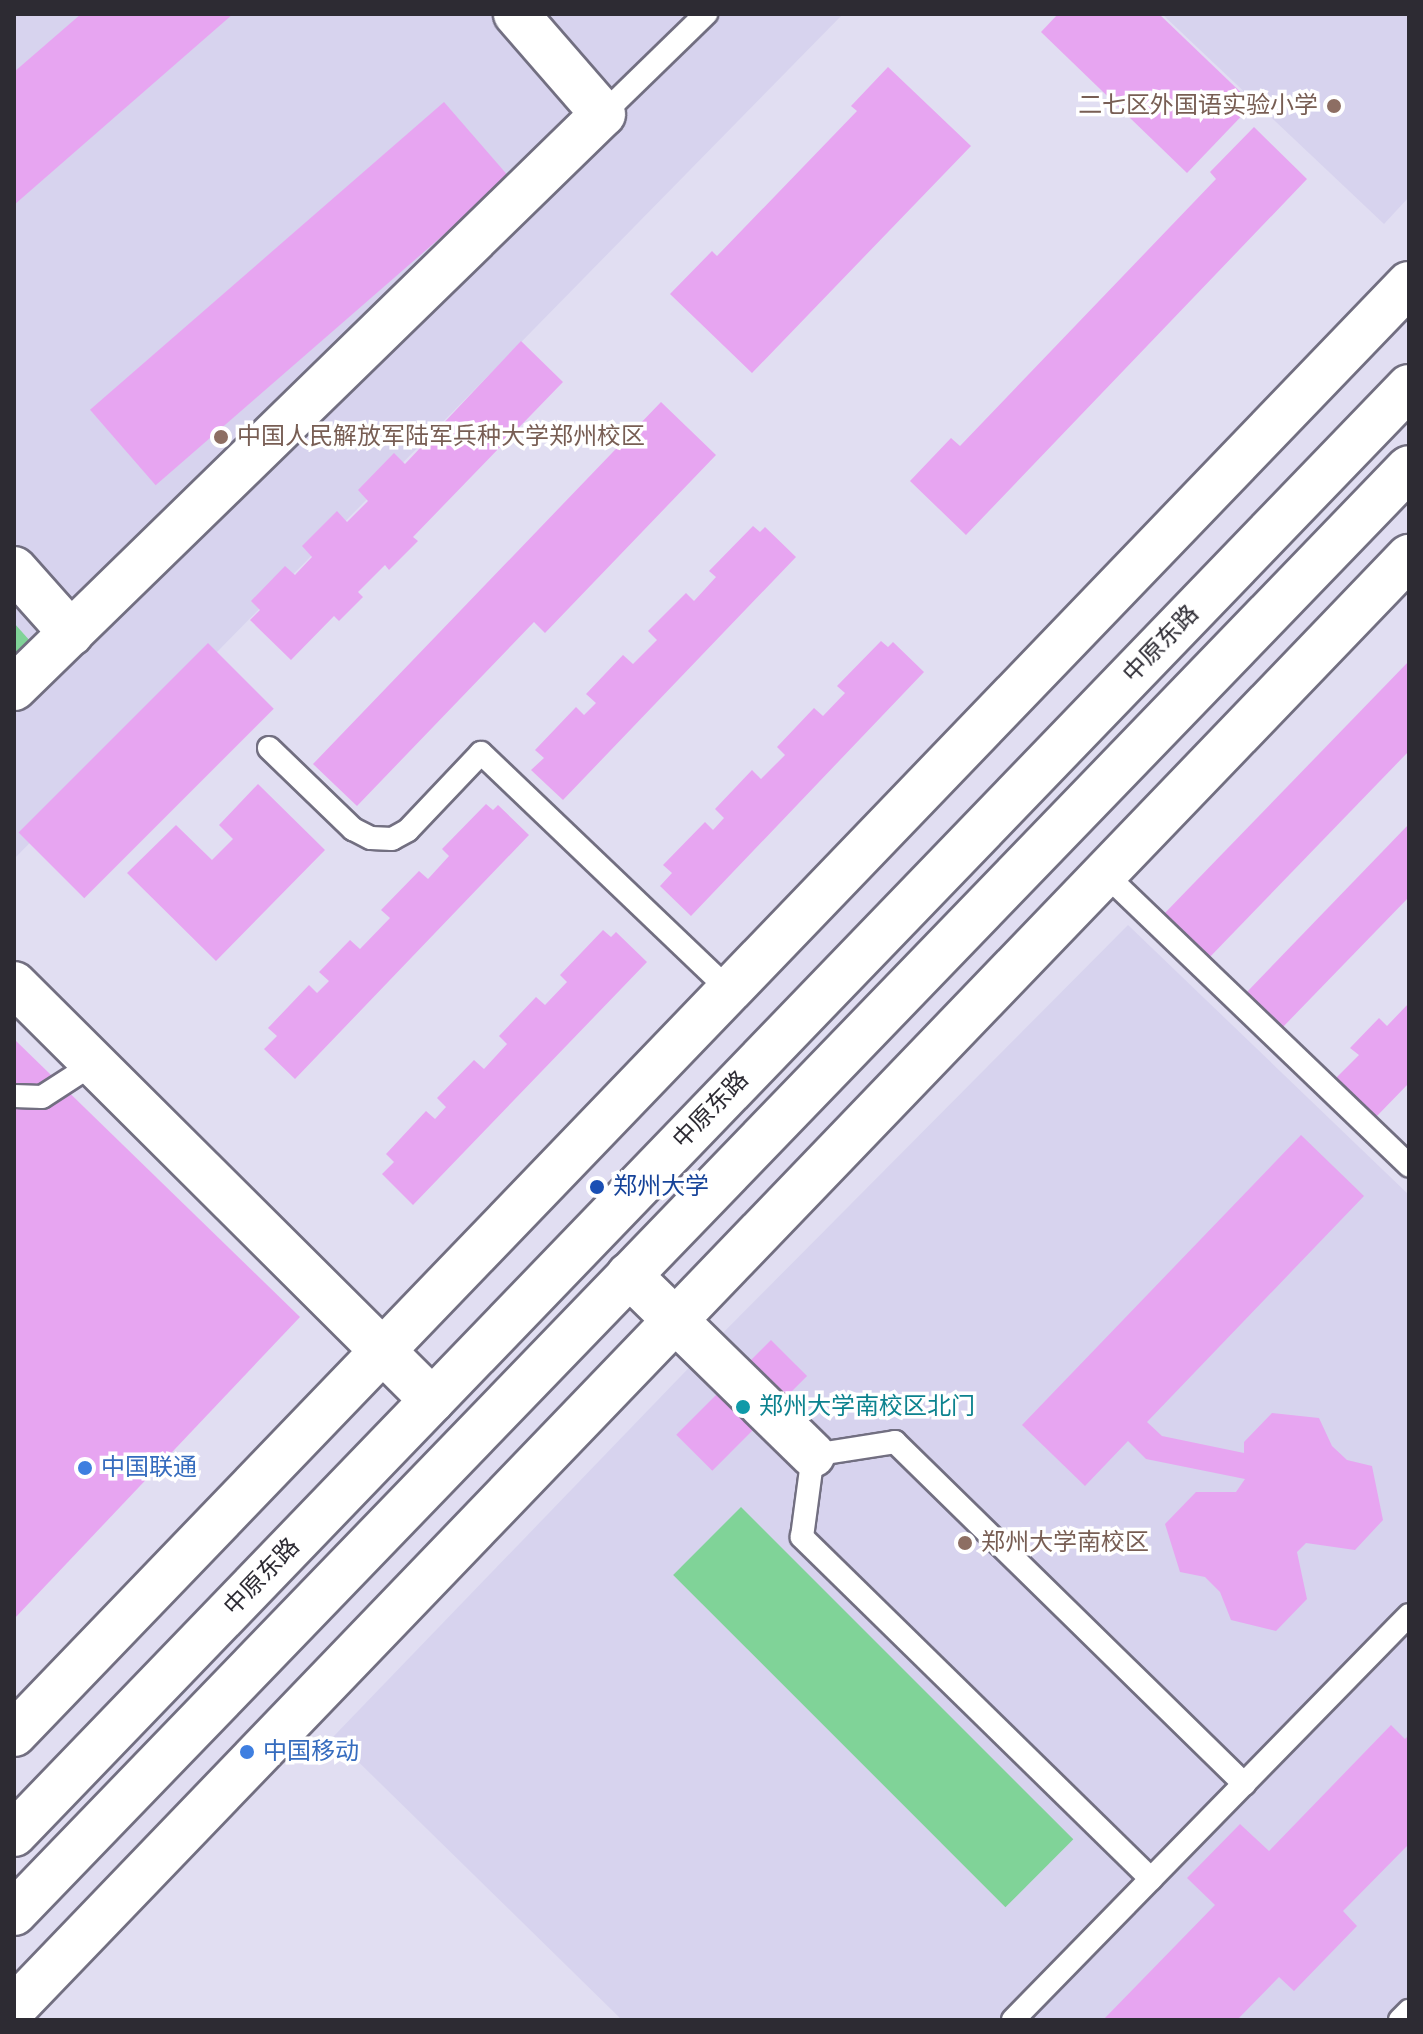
<!DOCTYPE html>
<html>
<head>
<meta charset="utf-8">
<style>
	body { margin:0 }
	#map { position:relative; width:1423px; height:2034px; overflow:hidden; background:#e1def2; font-family:"Times New Roman","Noto Sans SC",serif }
	div>[style] { position:absolute }
	.built>* { inset:0; background:#d7d3ee }
	.green>* { inset:0; background:#80d398; transform-origin:0 0 }
	.building>* { inset:0; background:#e7a5f1; transform-origin:0 0 }
	.roads { filter:drop-shadow(2px 0 #726f81) drop-shadow(-2px 0 #726f81) drop-shadow(0 2px #726f81) drop-shadow(0 -2px #726f81) }
	.service>* { height:22px; margin:-11px; padding:0 11px; transform-origin:11px; border-radius:11px; background:#fff }
	.minor>* { height:44px; margin:-22px; padding:0 22px; transform-origin:22px; border-radius:22px; background:#fff }
	.tertiary>* { height:44px; margin:-22px; padding:0 22px; transform-origin:22px; border-radius:22px; background:#fff }
	.primary>* { height:44px; margin:-22px; padding:0 22px; transform-origin:22px; border-radius:22px; background:#fff }
	.dots>* { width:22px; height:22px; translate:-50% -50%; box-sizing:border-box; border:4px solid #fff; border-radius:50% }
	span { translate:-50% -50%; white-space:nowrap; text-align:center; line-height:1.15; -webkit-text-stroke:7px #fff; paint-order:stroke }
	.education-label { font-size:24px; color:#785e54 }
	.right { translate:-100% -50%; text-align:right }
	.left { translate:0 -50%; text-align:left }
	.street-label { font-size:24px; color:#2d2b33 }
	.transit-label { font-size:24px; color:#164399 }
	.culture-label { font-size:24px; color:#0d838f }
	.shop-label { font-size:24px; color:#366cbe }
	.frame { position:absolute; inset:0; border:16px solid #2d2b33; pointer-events:none }
</style>
</head>
<body>
<div id="map">
	<div class="built">
		<i style="clip-path:polygon(14px 14px,843px 14px,14px 859px)"></i>
		<i style="clip-path:polygon(1162px 14px,1409px 14px,1409px 197px,1384px 224px)"></i>
		<i style="clip-path:polygon(1128px 925px,1409px 1195px,1409px 2020px,622px 2020px,333px 1737px,707px 1349px)"></i>
	</div>
	<div class="green">
		<i style="clip-path:polygon(14px 623px,31px 642px,14px 658px)"></i>
		<i style="left:741px;top:1507px;width:470px;height:96px;rotate:45deg"></i>
	</div>
	<div class="building">
		<i style="clip-path:polygon(81px 14px,233px 14px,14px 205px,14px 72px)"></i>
		<i style="clip-path:polygon(1058px 14px,1159px 14px,1253px 104px,1187px 173px,1041px 32px)"></i>
		<i style="clip-path:polygon(888px 67px,971px 146px,752px 373px,670px 294px,712px 251px,717px 256px,857px 111px,851px 106px)"></i>
		<i style="left:444px;top:102px;width:100px;height:469px;rotate:49deg"></i>
		<i style="clip-path:polygon(1254px 127px,1307px 179px,966px 535px,910px 481px,951px 438px,960px 446px,1216px 179px,1210px 172px)"></i>
		<i style="clip-path:polygon(521px 341px,563px 382px,413px 537px,418px 541px,389px 570px,385px 565px,358px 592px,363px 597px,339px 621px,334px 616px,291px 660px,250px 620px,260px 610px,251px 601px,285px 566px,295px 575px,312px 557px,302px 546px,337px 511px,347px 522px,368px 501px,358px 490px,394px 453px,405px 464px)"></i>
		<i style="clip-path:polygon(661px 402px,716px 455px,545px 633px,534px 622px,357px 806px,313px 764px)"></i>
		<i style="clip-path:polygon(753px 526px,760px 532px,765px 527px,796px 557px,563px 800px,531px 770px,544px 758px,535px 750px,576px 707px,584px 715px,596px 703px,586px 694px,623px 655px,633px 664px,657px 640px,648px 631px,686px 593px,694px 601px,716px 577px,709px 571px)"></i>
		<i style="clip-path:polygon(881px 641px,888px 647px,893px 642px,924px 672px,691px 916px,660px 886px,672px 873px,663px 865px,705px 822px,713px 830px,724px 818px,715px 809px,752px 770px,761px 779px,785px 755px,777px 747px,814px 708px,823px 716px,845px 693px,837px 686px)"></i>
		<i style="left:208px;top:643px;width:93px;height:268px;rotate:45deg"></i>
		<i style="clip-path:polygon(1409px 661px,1409px 751px,1207px 960px,1162px 916px)"></i>
		<i style="clip-path:polygon(258px 784px,325px 850px,216px 961px,127px 873px,176px 825px,212px 860px,233px 839px,219px 825px)"></i>
		<i style="clip-path:polygon(486px 804px,493px 810px,498px 805px,529px 835px,295px 1079px,264px 1049px,277px 1036px,268px 1028px,309px 985px,317px 993px,329px 981px,319px 972px,350px 940px,360px 949px,390px 918px,381px 910px,419px 871px,428px 879px,449px 856px,442px 849px)"></i>
		<i style="clip-path:polygon(1409px 824px,1409px 897px,1281px 1029px,1245px 994px)"></i>
		<i style="clip-path:polygon(603px 930px,611px 937px,616px 932px,647px 962px,413px 1205px,382px 1174px,394px 1162px,386px 1154px,426px 1111px,435px 1119px,446px 1107px,437px 1098px,474px 1060px,484px 1069px,507px 1044px,499px 1036px,536px 997px,545px 1005px,567px 982px,560px 975px)"></i>
		<i style="clip-path:polygon(1409px 1003px,1409px 1083px,1376px 1117px,1336px 1078px,1359px 1055px,1350px 1048px,1379px 1018px,1387px 1026px)"></i>
		<i style="clip-path:polygon(14px 1039px,300px 1317px,14px 1619px)"></i>
		<i style="clip-path:polygon(1301px 1135px,1364px 1196px,1147px 1422px,1162px 1436px,1244px 1453px,1244px 1442px,1272px 1413px,1319px 1418px,1332px 1446px,1347px 1460px,1372px 1466px,1383px 1520px,1355px 1550px,1306px 1543px,1297px 1552px,1307px 1599px,1276px 1631px,1231px 1620px,1220px 1592px,1205px 1577px,1180px 1572px,1165px 1524px,1196px 1492px,1236px 1492px,1245px 1479px,1146px 1459px,1128px 1441px,1085px 1486px,1022px 1425px)"></i>
		<i style="left:771px;top:1340px;width:51px;height:134px;rotate:45deg"></i>
		<i style="clip-path:polygon(1391px 1725px,1405px 1739px,1409px 1735px,1409px 1844px,1343px 1911px,1357px 1926px,1294px 1991px,1279px 1977px,1237px 2020px,1103px 2020px,1215px 1905px,1187px 1878px,1240px 1824px,1269px 1851px)"></i>
	</div>
	<div class="roads">
		<div class="service">
			<i style="left:603px;top:114px;width:144px;rotate:-44.2deg"></i>
			<i style="left:269px;top:748px;width:117px;rotate:44deg"></i>
			<i style="left:353px;top:829px;width:20px;rotate:27deg"></i>
			<i style="left:371px;top:838px;width:21px;rotate:3deg"></i>
			<i style="left:392px;top:839px;width:18px;rotate:-29deg"></i>
			<i style="left:408px;top:830px;width:106px;rotate:-46.5deg"></i>
			<i style="left:481px;top:753px;width:343px;rotate:43.7deg"></i>
			<i style="left:1103px;top:872px;width:424px;rotate:43.8deg"></i>
			<i style="left:14px;top:1096px;width:28px;rotate:2deg"></i>
			<i style="left:42px;top:1097px;width:61px;rotate:-32.9deg"></i>
			<i style="left:1151px;top:1879px;width:489px;rotate:-135.6deg"></i>
			<i style="left:802px;top:1537px;width:83px;rotate:-82.4deg"></i>
			<i style="left:813px;top:1455px;width:83px;rotate:-9deg"></i>
			<i style="left:895px;top:1442px;width:489px;rotate:44.4deg"></i>
			<i style="left:1013px;top:2020px;width:566px;rotate:-45.64deg"></i>
			<i style="left:1400px;top:2020px;width:13px;rotate:-45deg"></i>
		</div>
		<div class="minor">
			<i style="left:14px;top:569px;width:86px;rotate:48.3deg"></i>
			<i style="left:14px;top:688px;width:822px;rotate:-44.26deg"></i>
			<i style="left:603px;top:114px;width:133px;rotate:-131deg"></i>
			<i style="left:14px;top:984px;width:590px;rotate:44.86deg"></i>
			<i style="left:629px;top:1275px;width:257px;rotate:44.4deg"></i>
		</div>
		<div class="tertiary">
			<i style="left:14px;top:1734px;width:2012px;rotate:-46.11deg"></i>
			<i style="left:14px;top:2008px;width:2013px;rotate:-46.13deg"></i>
		</div>
		<div class="primary">
			<i style="left:14px;top:1834px;width:2010px;rotate:-46.05deg"></i>
			<i style="left:14px;top:1913px;width:2008px;rotate:-46.01deg"></i>
		</div>
	</div>
	<div class="dots">
		<i style="left:1334px;top:106px;background:#8d6e63"></i>
		<i style="left:221px;top:437px;background:#8d6e63"></i>
		<i style="left:597px;top:1187px;background:#1a4fb4"></i>
		<i style="left:743px;top:1407px;background:#0f9aa8"></i>
		<i style="left:85px;top:1468px;background:#3f7fe0"></i>
		<i style="left:965px;top:1543px;background:#8d6e63"></i>
		<i style="left:247px;top:1752px;background:#3f7fe0"></i>
	</div>
	<div class="education-label">
		<span class="right" style="left:1318px;top:106px">二七区外国语实验小学</span>
		<span class="left" style="left:237px;top:437px">中国人民解放军陆军兵种大学郑州校区</span>
		<span class="left" style="left:981px;top:1543px">郑州大学南校区</span>
	</div>
	<div class="street-label">
		<span style="left:1161px;top:644px;rotate:-46deg">中原东路</span>
		<span style="left:711px;top:1110px;rotate:-46deg">中原东路</span>
		<span style="left:262px;top:1577px;rotate:-46deg">中原东路</span>
	</div>
	<div class="transit-label">
		<span class="left" style="left:613px;top:1187px">郑州大学</span>
	</div>
	<div class="culture-label">
		<span class="left" style="left:759px;top:1407px">郑州大学南校区北门</span>
	</div>
	<div class="shop-label">
		<span class="left" style="left:101px;top:1468px">中国联通</span>
		<span class="left" style="left:263px;top:1752px">中国移动</span>
	</div>
	<div class="frame"></div>
</div>
</body>
</html>
